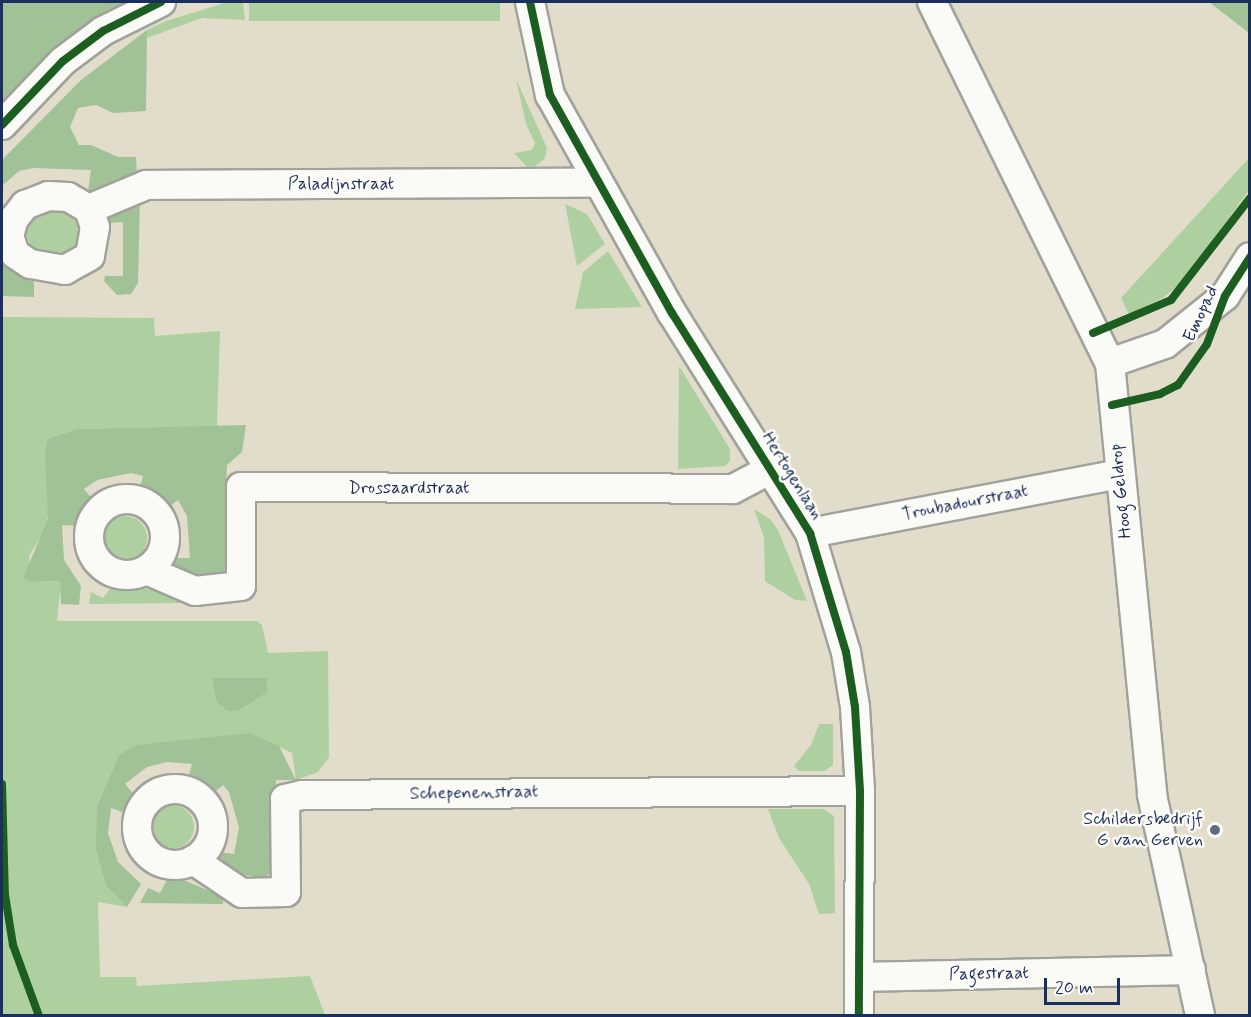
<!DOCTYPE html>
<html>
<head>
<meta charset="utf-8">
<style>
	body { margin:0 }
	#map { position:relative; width:1251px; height:1017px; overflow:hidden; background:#e1ddca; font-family:Mynerve,sans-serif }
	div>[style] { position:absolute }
	.green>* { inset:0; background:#aed0a0; transform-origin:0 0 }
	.round { border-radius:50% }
	.forest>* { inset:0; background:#a1c196 }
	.roads { filter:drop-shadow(2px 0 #a1a29c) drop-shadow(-2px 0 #a1a29c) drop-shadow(0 2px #a1a29c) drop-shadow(0 -2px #a1a29c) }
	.minor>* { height:28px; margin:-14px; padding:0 14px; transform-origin:14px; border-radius:14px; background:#fafaf7 }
	.minor>.ring { margin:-14px; padding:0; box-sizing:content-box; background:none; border:28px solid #fafaf7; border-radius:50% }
	.cycleway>* { height:8px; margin:-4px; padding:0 4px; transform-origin:4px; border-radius:4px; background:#1b5e20 }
	.dots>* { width:16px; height:16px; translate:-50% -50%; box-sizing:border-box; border:3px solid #fdfcf7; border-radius:50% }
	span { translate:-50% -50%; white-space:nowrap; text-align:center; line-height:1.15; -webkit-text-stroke:5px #fdfcf7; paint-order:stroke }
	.street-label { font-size:18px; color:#1b2f5e }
	.poi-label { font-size:18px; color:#1b2f5e }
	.right { translate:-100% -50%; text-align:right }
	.frame { position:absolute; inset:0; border:3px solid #1b2f5e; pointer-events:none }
	.scale { position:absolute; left:1044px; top:978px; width:76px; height:27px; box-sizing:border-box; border:3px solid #1b2f5e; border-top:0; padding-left:8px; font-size:18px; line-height:21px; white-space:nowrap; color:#1b2f5e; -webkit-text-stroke:4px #fdfcf7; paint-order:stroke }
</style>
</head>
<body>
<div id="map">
	<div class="green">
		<i style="clip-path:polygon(228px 2px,243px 2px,245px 20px,202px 18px,147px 38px,147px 30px,166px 21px)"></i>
		<i style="left:249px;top:2px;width:251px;height:19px"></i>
		<i style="clip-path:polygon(516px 79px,547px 148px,545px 158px,534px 167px,527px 167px,514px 153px,532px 150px,535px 143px,526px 124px)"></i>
		<i style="clip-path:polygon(1249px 158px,1249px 190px,1183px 281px,1163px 298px,1129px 314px,1121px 298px)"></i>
		<i style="clip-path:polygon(565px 204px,587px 214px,605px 244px,577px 266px)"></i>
		<i style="clip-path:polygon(66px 209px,78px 217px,83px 233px,79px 246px,68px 253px,43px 255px,32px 250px,24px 228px,30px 215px)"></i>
		<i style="clip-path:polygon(608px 251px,642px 307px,575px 309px,583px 272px)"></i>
		<i style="clip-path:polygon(evenodd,2px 317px,154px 318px,155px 336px,220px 331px,217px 426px,78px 429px,50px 504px,46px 528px,29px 556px,31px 582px,61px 581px,57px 621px,257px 621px,262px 625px,268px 653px,328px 651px,329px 758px,318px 772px,296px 780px,292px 753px,251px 733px,119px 755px,97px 806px,106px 886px,127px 907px,98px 902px,100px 977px,136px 977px,137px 986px,310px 976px,325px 1015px,2px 1016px,2px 317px,212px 678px,267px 678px,267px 679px,265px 688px,212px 678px)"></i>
		<i style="clip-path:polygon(679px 366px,730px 449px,730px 461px,725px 466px,678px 469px)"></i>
		<i style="clip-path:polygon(754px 509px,770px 519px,778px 530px,807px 601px,795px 600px,765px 581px,764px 537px)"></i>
		<i class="round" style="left:103px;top:516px;width:44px;height:44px"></i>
		<i style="clip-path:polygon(114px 584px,180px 594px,180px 603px,89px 604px,91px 592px,103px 598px)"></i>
		<i style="clip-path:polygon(819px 724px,833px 724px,833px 765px,825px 771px,799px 771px,794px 766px,811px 745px)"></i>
		<i class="round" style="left:150px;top:805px;width:44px;height:44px"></i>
		<i style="clip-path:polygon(768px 809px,823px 809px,834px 816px,835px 913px,819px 914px,809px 884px,779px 838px)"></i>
	</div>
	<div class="forest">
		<i style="clip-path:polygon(2px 2px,130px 2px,2px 113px)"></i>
		<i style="clip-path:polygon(1209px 2px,1249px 2px,1249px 33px)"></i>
		<i style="clip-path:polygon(147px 30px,146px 111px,113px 113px,96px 105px,78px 108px,70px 127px,79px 145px,91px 145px,118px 157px,136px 157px,137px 174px,87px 198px,91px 170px,34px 168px,19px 171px,2px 186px,2px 160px,81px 80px)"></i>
		<i style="clip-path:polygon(140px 197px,138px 283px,131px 294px,117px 295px,104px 281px,105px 276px,123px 276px,123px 222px,106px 223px,108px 211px)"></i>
		<i style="clip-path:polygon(2px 255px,34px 276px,34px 297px,2px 296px)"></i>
		<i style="clip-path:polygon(246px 425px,242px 452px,227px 465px,225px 509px,232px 508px,228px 571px,224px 578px,181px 576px,172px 566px,171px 558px,190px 558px,187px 516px,178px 500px,163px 511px,138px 493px,143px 476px,131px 473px,97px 480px,84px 489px,96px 503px,86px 513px,81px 526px,62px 525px,64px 560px,81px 586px,79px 605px,61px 604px,60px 581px,31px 582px,23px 578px,48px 519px,45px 454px,48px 439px,78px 429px)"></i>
		<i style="clip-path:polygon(212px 678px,267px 678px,267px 692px,237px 711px,228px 711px,217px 702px)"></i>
		<i style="clip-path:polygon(251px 733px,279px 746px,296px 780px,276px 780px,275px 869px,265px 878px,223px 872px,216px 862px,217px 852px,234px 854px,239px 828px,229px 792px,223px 785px,208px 798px,187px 782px,192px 764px,167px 762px,147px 767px,125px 784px,138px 799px,128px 814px,111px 808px,108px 833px,118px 862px,141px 884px,127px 907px,106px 886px,96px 849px,97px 806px,119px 755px,136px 745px)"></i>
		<i style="clip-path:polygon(170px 874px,223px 897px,223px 904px,140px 903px,148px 888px,160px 893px)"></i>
	</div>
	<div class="roads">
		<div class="minor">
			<i style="left:530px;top:2px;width:95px;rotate:77.9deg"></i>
			<i style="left:550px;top:95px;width:250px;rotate:60.8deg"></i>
			<i style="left:672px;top:313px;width:260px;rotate:57.9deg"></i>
			<i style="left:810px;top:533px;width:124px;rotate:73.2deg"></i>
			<i style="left:846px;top:652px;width:56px;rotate:80.7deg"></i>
			<i style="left:855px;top:707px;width:84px;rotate:86.6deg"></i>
			<i style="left:860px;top:791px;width:225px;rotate:90.3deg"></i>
			<i style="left:932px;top:2px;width:402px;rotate:63.8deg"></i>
			<i style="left:1110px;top:363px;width:434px;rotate:84.4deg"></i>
			<i style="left:1152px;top:795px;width:226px;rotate:77.7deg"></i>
			<i style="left:2px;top:125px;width:88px;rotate:-46.4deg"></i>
			<i style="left:63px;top:61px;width:50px;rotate:-36.9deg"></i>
			<i style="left:103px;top:31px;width:65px;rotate:-26.6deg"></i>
			<i style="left:48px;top:196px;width:20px;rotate:3deg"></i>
			<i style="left:68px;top:197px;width:24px;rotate:30deg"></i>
			<i style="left:89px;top:209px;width:19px;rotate:72deg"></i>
			<i style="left:95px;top:227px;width:29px;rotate:100deg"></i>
			<i style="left:90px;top:256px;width:29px;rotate:151deg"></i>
			<i style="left:65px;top:270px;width:36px;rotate:-170deg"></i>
			<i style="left:30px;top:264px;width:18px;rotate:-146deg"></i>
			<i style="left:15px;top:254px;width:19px;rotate:-108deg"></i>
			<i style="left:9px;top:236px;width:18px;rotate:-74deg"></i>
			<i style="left:14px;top:219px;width:18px;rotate:-52deg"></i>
			<i style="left:25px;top:205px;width:25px;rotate:-21deg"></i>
			<i style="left:89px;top:209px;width:62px;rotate:-22.8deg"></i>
			<i style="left:146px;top:185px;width:451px;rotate:-0.3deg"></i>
			<i style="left:1110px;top:363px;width:58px;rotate:-19.1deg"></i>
			<i style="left:1165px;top:344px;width:77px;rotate:-38.7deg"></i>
			<i style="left:1225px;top:296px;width:46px;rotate:-57.3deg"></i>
			<i class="ring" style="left:89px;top:499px;width:48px;height:48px"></i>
			<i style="left:810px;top:533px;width:316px;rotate:-10.8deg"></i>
			<i style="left:146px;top:570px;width:53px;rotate:23.2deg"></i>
			<i style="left:195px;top:591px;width:46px;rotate:-6.2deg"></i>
			<i style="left:241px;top:586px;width:99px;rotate:-90deg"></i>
			<i style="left:241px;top:487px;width:492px;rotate:0.2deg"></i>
			<i style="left:733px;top:489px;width:43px;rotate:-27.8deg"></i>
			<i class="ring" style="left:137px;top:789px;width:48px;height:48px"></i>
			<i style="left:193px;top:860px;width:59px;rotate:34deg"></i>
			<i style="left:242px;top:893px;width:44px;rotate:-1.3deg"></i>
			<i style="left:286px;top:892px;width:93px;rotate:-90.6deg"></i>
			<i style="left:285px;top:799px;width:17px;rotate:-13deg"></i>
			<i style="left:302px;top:795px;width:558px;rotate:-0.41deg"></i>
			<i style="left:860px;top:977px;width:331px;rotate:-1.2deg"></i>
		</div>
	</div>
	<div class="cycleway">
		<i style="left:530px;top:2px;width:95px;rotate:77.9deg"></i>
		<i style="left:550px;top:95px;width:250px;rotate:60.8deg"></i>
		<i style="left:672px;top:313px;width:260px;rotate:57.9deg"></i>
		<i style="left:810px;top:533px;width:124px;rotate:73.2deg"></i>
		<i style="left:846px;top:652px;width:56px;rotate:80.7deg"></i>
		<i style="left:855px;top:707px;width:84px;rotate:86.6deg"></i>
		<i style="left:860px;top:791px;width:225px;rotate:90.3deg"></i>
		<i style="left:2px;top:125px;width:88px;rotate:-46.4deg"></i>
		<i style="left:63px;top:61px;width:50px;rotate:-36.9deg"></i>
		<i style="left:103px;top:31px;width:65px;rotate:-26.6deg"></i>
		<i style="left:1093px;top:333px;width:85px;rotate:-22.9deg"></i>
		<i style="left:1171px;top:300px;width:129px;rotate:-52.2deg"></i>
		<i style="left:1112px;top:405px;width:49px;rotate:-12.9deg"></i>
		<i style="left:1160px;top:394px;width:20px;rotate:-27deg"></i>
		<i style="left:1178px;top:385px;width:50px;rotate:-54.7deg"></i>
		<i style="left:1207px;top:344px;width:51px;rotate:-69.4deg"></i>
		<i style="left:1225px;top:296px;width:46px;rotate:-57.3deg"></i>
		<i style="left:2px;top:784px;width:111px;rotate:88.5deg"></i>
		<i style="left:5px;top:895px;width:51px;rotate:80.9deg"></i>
		<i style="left:13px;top:945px;width:76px;rotate:69.9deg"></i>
	</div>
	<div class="dots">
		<i style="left:1215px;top:830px;background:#606c84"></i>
	</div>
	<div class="street-label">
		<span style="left:341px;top:184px">Paladijnstraat</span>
		<span style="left:1201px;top:314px;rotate:-65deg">Emopad</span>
		<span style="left:792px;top:476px;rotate:58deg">Hertogenlaan</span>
		<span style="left:409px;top:488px">Drossaardstraat</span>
		<span style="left:1121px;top:491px;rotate:-96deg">Hoog Geldrop</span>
		<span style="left:965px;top:503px;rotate:-11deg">Troubadourstraat</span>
		<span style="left:474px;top:793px;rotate:-1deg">Schepenenstraat</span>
		<span style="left:989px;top:974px;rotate:-1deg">Pagestraat</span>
	</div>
	<div class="poi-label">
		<span class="right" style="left:1203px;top:830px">Schildersbedrijf<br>G van Gerven</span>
	</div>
	<div class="frame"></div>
	<div class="scale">20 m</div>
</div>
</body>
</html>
